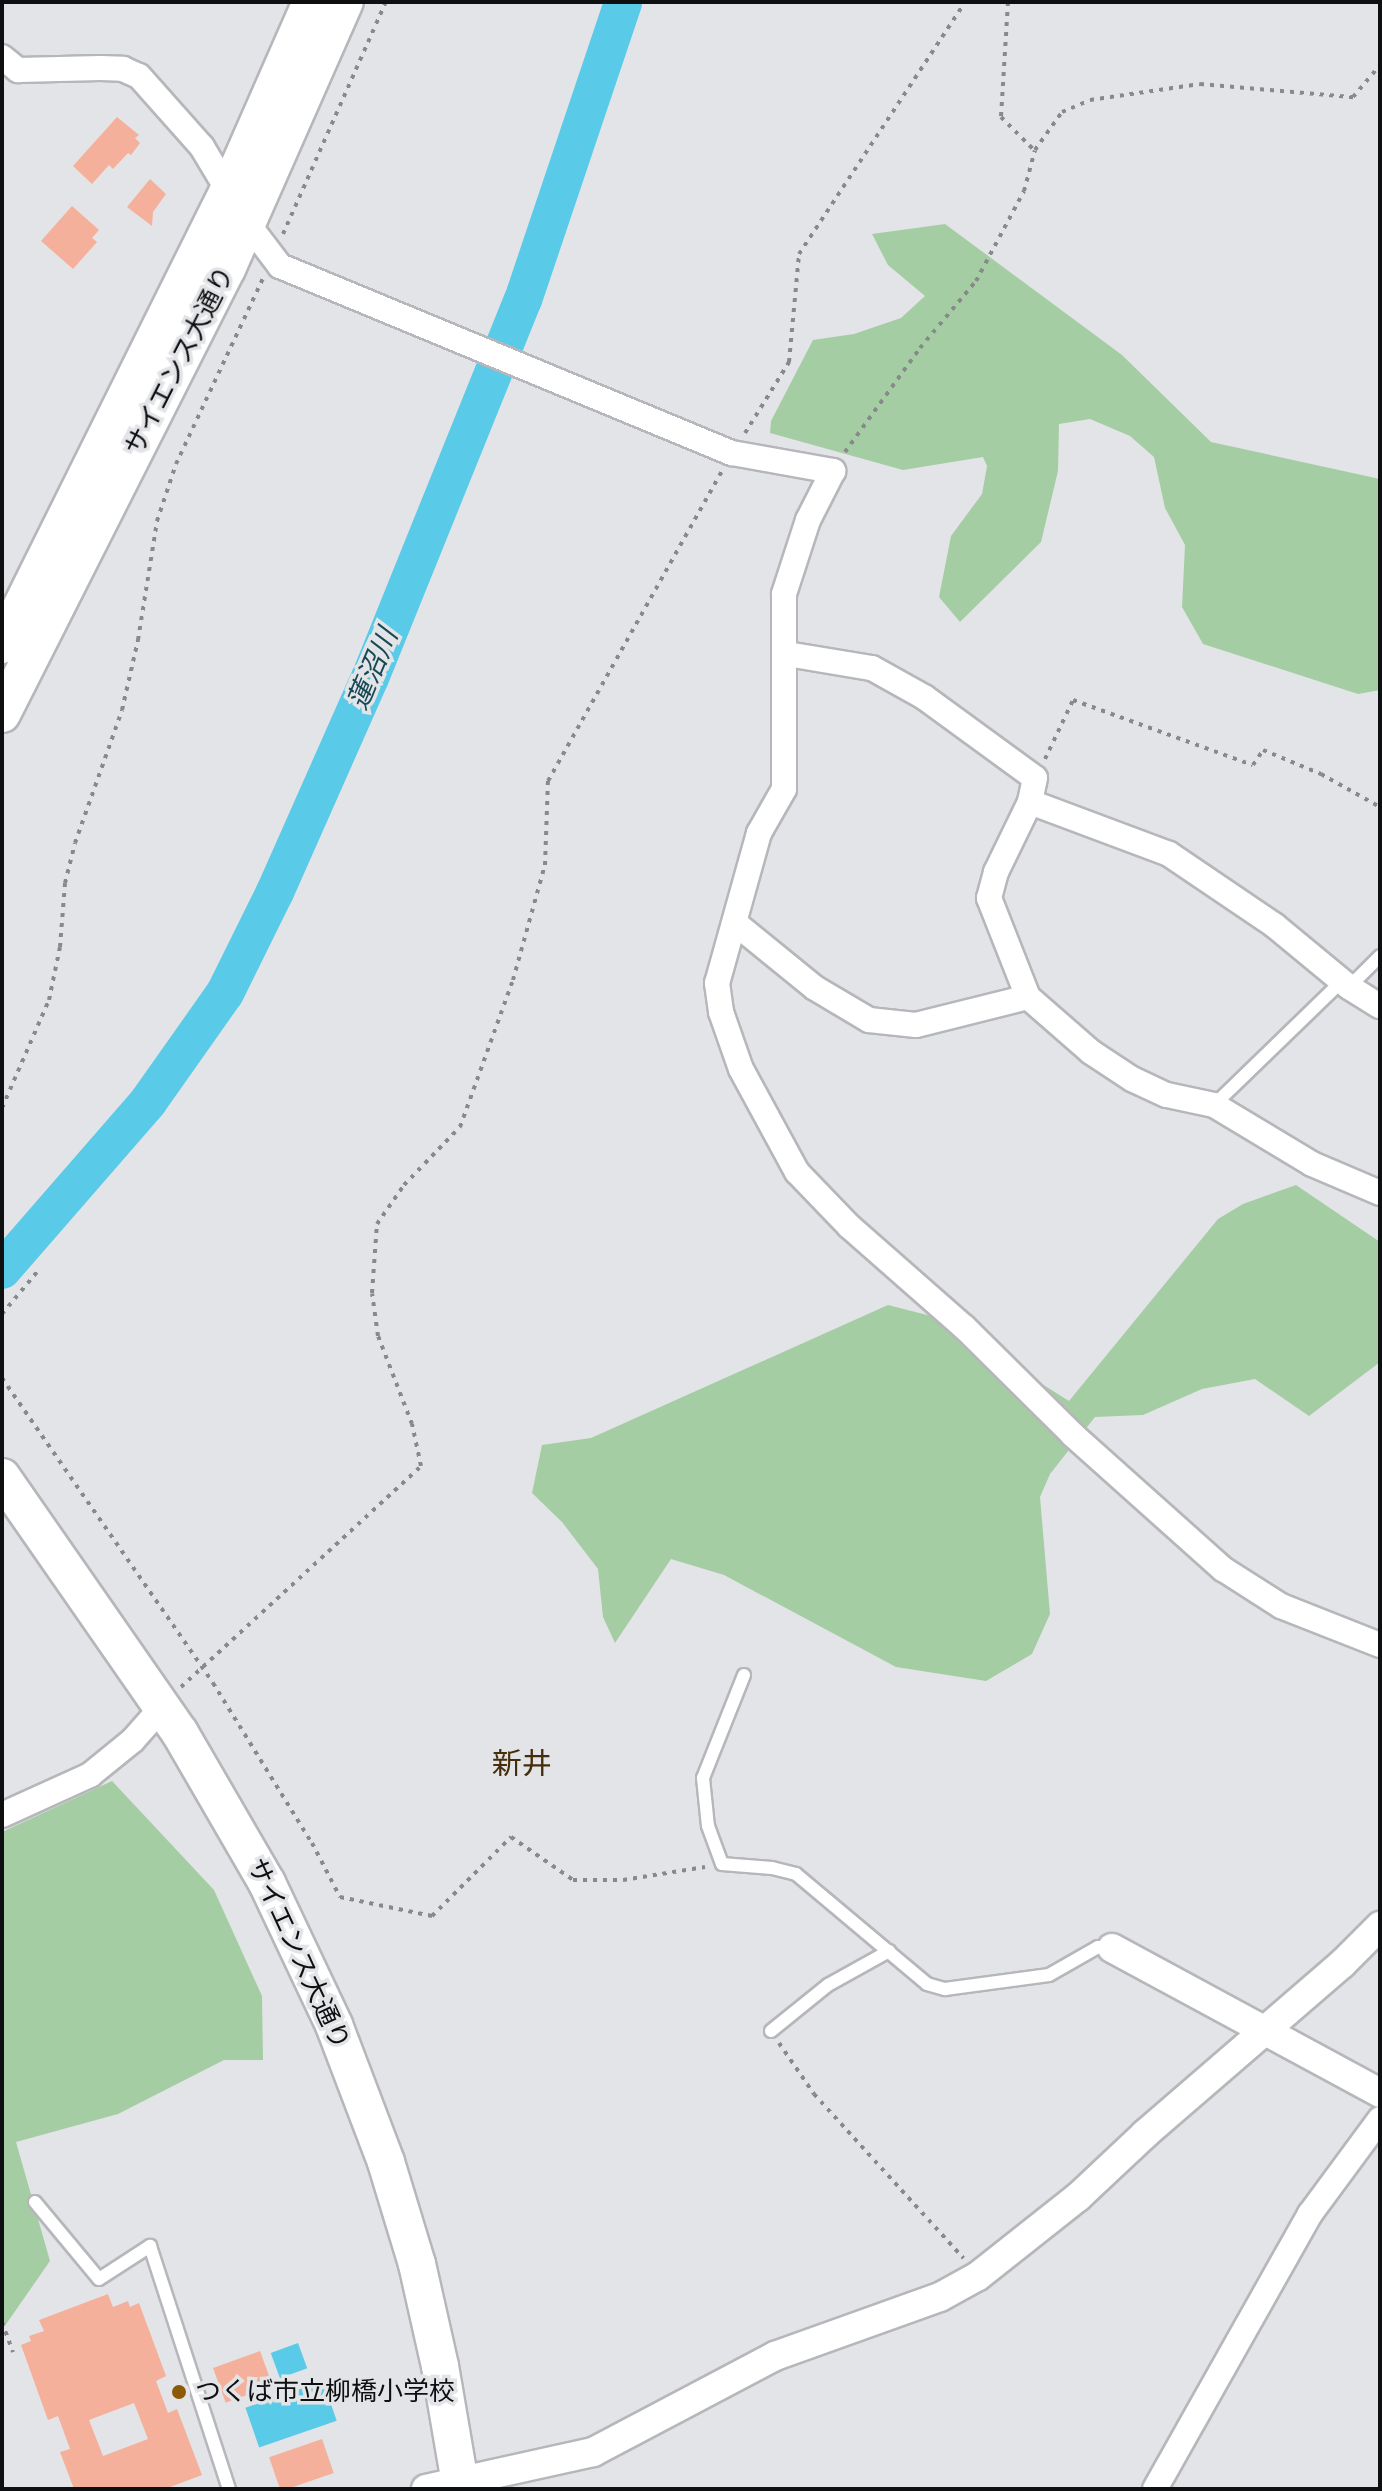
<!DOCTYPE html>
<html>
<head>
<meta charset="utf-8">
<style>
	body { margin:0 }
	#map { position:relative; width:1382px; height:2491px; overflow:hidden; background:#e3e4e7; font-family:"Roboto Condensed","Noto Sans JP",sans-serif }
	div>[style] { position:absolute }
	.green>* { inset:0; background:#a5cda4 }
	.water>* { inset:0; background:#59cae7; transform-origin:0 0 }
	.river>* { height:38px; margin:-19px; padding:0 19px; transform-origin:19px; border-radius:19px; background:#59cae7 }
	.building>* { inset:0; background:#f5b09b; transform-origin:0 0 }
	.path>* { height:4px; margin-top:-2px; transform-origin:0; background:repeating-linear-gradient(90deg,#88898b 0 4px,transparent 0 10px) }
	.roads { filter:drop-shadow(2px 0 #b6b7ba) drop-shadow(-2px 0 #b6b7ba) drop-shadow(0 2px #b6b7ba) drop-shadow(0 -2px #b6b7ba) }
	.service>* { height:12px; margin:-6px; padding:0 6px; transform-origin:6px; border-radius:6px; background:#fff }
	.minor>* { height:24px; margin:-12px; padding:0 12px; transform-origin:12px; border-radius:12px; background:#fff }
	.tertiary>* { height:28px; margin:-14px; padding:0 14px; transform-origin:14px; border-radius:14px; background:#fff }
	.primary>* { height:36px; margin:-18px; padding:0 18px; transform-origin:18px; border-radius:18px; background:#fff }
	.dots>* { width:22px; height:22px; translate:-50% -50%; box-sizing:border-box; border:4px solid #e3e4e7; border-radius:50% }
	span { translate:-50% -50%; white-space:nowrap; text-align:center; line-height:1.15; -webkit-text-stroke:7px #e3e4e7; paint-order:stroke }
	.street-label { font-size:26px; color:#0e0f10 }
	.poi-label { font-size:26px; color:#0e0f10 }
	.left { translate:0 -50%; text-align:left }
	.water-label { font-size:28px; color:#174955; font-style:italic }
	.quarter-label { font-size:30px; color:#462d0b }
	.frame { position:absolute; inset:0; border:4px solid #0e0f10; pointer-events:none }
</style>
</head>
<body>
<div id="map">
	<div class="green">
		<i style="clip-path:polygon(945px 224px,1122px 355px,1211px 442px,1380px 479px,1380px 690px,1358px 694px,1203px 644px,1182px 607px,1185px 545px,1165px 508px,1154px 457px,1130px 436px,1090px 419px,1059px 424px,1058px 471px,1041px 542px,960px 622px,939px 597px,951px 536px,982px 494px,987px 466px,983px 457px,903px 470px,770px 433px,771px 421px,813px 340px,854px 334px,901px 318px,925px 296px,888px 265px,872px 234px)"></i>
		<i style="clip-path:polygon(1296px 1185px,1380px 1242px,1380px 1362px,1309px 1416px,1255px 1379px,1202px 1389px,1143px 1415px,1095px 1417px,1050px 1474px,1040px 1497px,1050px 1614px,1032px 1654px,986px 1681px,896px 1667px,724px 1575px,671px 1559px,615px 1643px,603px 1617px,598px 1569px,562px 1522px,532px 1493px,542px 1445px,591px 1438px,888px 1305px,935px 1317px,1069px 1401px,1218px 1219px,1243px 1204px)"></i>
		<i style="clip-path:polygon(112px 1781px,214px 1890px,262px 1996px,263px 2060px,224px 2060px,118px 2114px,16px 2142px,50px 2261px,2px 2330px,2px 1832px)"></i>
	</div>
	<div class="water">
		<i style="left:298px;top:2343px;width:27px;height:29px;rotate:70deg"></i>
		<i style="left:323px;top:2381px;width:42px;height:82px;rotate:71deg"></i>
	</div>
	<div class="river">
		<i style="left:2px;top:1270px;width:223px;rotate:-49deg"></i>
		<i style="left:148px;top:1102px;width:133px;rotate:-54.8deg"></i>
		<i style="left:225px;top:993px;width:113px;rotate:-63.7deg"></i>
		<i style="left:275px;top:892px;width:234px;rotate:-66.1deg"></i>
		<i style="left:370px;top:678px;width:408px;rotate:-68deg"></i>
		<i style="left:523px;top:300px;width:314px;rotate:-71.4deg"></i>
	</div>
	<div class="building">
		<i style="clip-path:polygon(117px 117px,139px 135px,135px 138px,140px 143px,131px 155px,128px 153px,113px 169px,109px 165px,92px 184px,73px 166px)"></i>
		<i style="clip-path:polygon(150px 179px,166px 194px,153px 212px,152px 226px,127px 207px)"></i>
		<i style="clip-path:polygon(72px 206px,99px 230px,92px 238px,97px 242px,73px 269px,41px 241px)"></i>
		<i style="clip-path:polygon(evenodd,108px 2294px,113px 2307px,128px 2301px,130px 2307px,139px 2303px,166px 2376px,156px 2381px,168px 2413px,177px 2409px,202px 2475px,165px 2489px,74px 2489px,60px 2452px,70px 2449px,58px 2416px,48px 2420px,21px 2345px,31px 2341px,29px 2336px,44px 2331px,39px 2320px,108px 2294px,134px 2403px,148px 2439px,103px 2456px,89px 2420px,134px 2403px)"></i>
		<i style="left:260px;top:2351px;width:37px;height:50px;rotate:70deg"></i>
		<i style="left:322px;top:2439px;width:36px;height:56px;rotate:71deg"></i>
	</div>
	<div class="path">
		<i style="left:1008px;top:2px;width:115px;rotate:93.5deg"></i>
		<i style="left:1001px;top:117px;width:47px;rotate:45deg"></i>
		<i style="left:283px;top:234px;width:254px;rotate:-66.1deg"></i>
		<i style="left:745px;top:433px;width:84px;rotate:-58.2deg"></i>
		<i style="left:789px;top:362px;width:108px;rotate:-84.7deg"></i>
		<i style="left:799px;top:254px;width:302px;rotate:-56.6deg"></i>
		<i style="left:845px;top:452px;width:128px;rotate:-54.2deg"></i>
		<i style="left:920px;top:348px;width:87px;rotate:-50.1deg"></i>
		<i style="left:976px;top:281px;width:102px;rotate:-61.9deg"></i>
		<i style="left:1024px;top:191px;width:42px;rotate:-75deg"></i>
		<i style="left:1035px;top:150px;width:47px;rotate:-54.6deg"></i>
		<i style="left:1062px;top:112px;width:30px;rotate:-23deg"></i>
		<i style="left:1090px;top:100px;width:111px;rotate:-8.3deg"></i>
		<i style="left:1200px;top:84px;width:154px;rotate:4.9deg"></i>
		<i style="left:1353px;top:97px;width:42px;rotate:-49.8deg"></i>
		<i style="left:1045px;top:759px;width:65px;rotate:-64.6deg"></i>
		<i style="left:1073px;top:700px;width:191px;rotate:19.9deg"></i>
		<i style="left:1253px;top:765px;width:18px;rotate:-56deg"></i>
		<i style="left:1263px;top:750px;width:63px;rotate:22.5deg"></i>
		<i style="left:1321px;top:774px;width:68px;rotate:29.2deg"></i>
		<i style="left:2px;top:1108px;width:118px;rotate:-66.5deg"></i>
		<i style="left:49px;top:1000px;width:54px;rotate:-78.3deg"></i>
		<i style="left:60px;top:947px;width:64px;rotate:-85.5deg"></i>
		<i style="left:65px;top:883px;width:41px;rotate:-76deg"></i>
		<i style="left:75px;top:843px;width:141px;rotate:-70.5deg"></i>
		<i style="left:122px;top:710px;width:72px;rotate:-77.1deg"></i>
		<i style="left:138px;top:640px;width:121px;rotate:-80.9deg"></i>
		<i style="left:157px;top:521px;width:60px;rotate:-71.6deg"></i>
		<i style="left:176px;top:464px;width:205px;rotate:-64.9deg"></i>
		<i style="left:2px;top:1314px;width:55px;rotate:-50.2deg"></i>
		<i style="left:2px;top:1378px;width:371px;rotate:55.3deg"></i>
		<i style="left:213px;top:1683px;width:188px;rotate:58.3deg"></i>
		<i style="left:312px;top:1843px;width:61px;rotate:62.6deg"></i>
		<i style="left:340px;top:1897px;width:94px;rotate:11.7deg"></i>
		<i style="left:432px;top:1916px;width:112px;rotate:-45deg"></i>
		<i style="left:511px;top:1837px;width:75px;rotate:34.7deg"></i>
		<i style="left:573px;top:1880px;width:50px"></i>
		<i style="left:623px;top:1880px;width:83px;rotate:-9deg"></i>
		<i style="left:181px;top:1687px;width:326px;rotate:-42.6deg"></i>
		<i style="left:421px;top:1466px;width:43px;rotate:-102.1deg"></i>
		<i style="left:412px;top:1424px;width:94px;rotate:-111.1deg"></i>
		<i style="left:378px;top:1336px;width:43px;rotate:-97.9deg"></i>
		<i style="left:372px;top:1293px;width:69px;rotate:-85.9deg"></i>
		<i style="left:377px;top:1224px;width:47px;rotate:-55.3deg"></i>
		<i style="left:404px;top:1185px;width:81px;rotate:-46deg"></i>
		<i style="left:460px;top:1127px;width:156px;rotate:-70.2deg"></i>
		<i style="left:513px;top:980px;width:119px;rotate:-74.5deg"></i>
		<i style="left:545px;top:865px;width:84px;rotate:-88deg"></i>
		<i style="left:548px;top:781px;width:355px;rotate:-60.7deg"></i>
		<i style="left:779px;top:2043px;width:62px;rotate:55.5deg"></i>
		<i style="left:814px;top:2094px;width:222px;rotate:47.7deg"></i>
		<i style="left:2px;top:2322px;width:32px;rotate:70deg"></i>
	</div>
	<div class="roads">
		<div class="service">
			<i style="left:1349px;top:987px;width:44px;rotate:-45deg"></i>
			<i style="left:1214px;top:1105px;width:178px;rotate:-44.1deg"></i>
			<i style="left:744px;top:1675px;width:111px;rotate:111.7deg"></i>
			<i style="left:703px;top:1778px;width:48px;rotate:84.1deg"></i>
			<i style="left:708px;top:1826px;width:40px;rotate:69.8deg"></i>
			<i style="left:722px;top:1864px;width:50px;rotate:4.6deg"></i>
			<i style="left:772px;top:1868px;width:25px;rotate:14deg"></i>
			<i style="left:796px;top:1874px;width:171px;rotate:40deg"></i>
			<i style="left:927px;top:1984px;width:19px;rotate:16deg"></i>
			<i style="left:945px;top:1989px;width:105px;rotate:-7.7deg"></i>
			<i style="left:1049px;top:1975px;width:56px;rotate:-29.7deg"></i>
			<i style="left:1098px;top:1947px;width:14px;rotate:4deg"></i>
			<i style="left:771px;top:2031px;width:73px;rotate:-38.9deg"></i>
			<i style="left:828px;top:1985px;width:70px;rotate:-29.1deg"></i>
			<i style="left:35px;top:2202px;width:100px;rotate:50.3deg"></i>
			<i style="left:99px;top:2279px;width:61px;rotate:-32.9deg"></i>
			<i style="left:150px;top:2246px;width:256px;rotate:72deg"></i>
		</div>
		<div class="minor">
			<i style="left:2px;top:57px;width:21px;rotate:39deg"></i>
			<i style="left:18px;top:70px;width:82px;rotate:-1.4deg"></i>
			<i style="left:100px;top:68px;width:23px;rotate:2deg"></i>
			<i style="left:123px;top:69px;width:17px;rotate:24deg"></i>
			<i style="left:139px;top:76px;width:95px;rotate:48.4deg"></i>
			<i style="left:202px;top:147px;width:90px;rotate:59.1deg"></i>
			<i style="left:248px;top:224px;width:53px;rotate:52.7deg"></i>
			<i style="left:280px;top:266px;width:489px;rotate:22.5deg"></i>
			<i style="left:732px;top:453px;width:103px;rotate:10.1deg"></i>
			<i style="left:833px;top:471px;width:55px;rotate:117deg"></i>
			<i style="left:808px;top:520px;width:78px;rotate:108deg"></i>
			<i style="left:784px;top:594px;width:195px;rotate:90deg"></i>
			<i style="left:784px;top:789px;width:51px;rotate:119.6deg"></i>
			<i style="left:759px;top:833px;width:156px;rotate:105.6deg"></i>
			<i style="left:717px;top:983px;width:29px;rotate:82deg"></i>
			<i style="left:721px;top:1012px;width:60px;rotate:70.7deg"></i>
			<i style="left:741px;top:1069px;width:117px;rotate:61.5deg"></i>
			<i style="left:797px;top:1172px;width:76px;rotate:46.1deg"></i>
			<i style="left:850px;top:1227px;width:152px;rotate:41.3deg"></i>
			<i style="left:964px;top:1327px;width:153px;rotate:44.7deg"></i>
			<i style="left:1073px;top:1435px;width:201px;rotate:41.8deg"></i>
			<i style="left:1223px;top:1569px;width:69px;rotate:32.5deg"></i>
			<i style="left:1281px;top:1606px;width:106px;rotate:21.5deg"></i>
			<i style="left:787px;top:654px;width:86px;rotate:9.4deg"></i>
			<i style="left:872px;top:668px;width:60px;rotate:29.1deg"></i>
			<i style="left:924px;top:697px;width:137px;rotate:36.1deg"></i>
			<i style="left:1035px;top:778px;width:25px;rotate:102deg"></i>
			<i style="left:1030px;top:802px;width:78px;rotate:115.9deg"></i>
			<i style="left:996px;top:872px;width:27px;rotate:105deg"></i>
			<i style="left:989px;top:898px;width:106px;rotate:68.5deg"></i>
			<i style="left:1030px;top:802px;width:148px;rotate:20.5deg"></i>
			<i style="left:1169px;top:854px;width:127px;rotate:34.1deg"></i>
			<i style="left:1274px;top:925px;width:97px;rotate:39.6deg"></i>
			<i style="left:1349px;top:987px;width:36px;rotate:32deg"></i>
			<i style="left:735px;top:923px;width:103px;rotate:39.1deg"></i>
			<i style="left:815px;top:988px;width:63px;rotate:30.7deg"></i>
			<i style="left:869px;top:1020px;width:47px;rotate:6.1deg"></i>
			<i style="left:916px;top:1025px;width:115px;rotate:-14deg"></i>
			<i style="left:1028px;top:997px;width:84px;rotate:41.1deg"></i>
			<i style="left:1091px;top:1052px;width:49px;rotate:33.4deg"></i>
			<i style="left:1132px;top:1079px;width:38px;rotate:25deg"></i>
			<i style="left:1167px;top:1095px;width:48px;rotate:12deg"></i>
			<i style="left:1214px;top:1105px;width:114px;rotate:31deg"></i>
			<i style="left:1312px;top:1164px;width:74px;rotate:23.1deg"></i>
			<i style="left:2px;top:1815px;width:97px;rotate:-24.4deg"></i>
			<i style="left:90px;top:1775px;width:55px;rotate:-39.1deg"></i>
			<i style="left:133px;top:1740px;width:45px;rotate:-48.6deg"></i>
			<i style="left:1155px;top:2489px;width:316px;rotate:-60.6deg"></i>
			<i style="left:1310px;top:2214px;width:118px;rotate:-53.6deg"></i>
		</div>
		<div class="tertiary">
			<i style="left:1112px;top:1948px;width:305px;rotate:28.4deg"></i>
			<i style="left:426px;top:2489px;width:171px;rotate:-12.5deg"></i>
			<i style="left:593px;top:2452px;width:206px;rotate:-27.8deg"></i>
			<i style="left:775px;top:2356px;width:175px;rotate:-19.7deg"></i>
			<i style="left:940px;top:2297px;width:43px;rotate:-28.9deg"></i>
			<i style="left:978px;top:2276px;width:127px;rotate:-38.3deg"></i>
			<i style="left:1078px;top:2197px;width:92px;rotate:-43.2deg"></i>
			<i style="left:1145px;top:2134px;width:260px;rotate:-40.8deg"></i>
			<i style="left:1342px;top:1964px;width:54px;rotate:-45deg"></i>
		</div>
		<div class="primary">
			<i style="left:2px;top:645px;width:507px;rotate:-63.54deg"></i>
			<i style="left:228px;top:191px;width:206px;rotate:-66.3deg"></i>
			<i style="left:2px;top:714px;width:499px;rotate:-63.2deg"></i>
			<i style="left:227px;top:269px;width:292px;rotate:-66.2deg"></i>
			<i style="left:2px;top:1477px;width:312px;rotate:55.2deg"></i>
			<i style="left:180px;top:1733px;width:173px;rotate:59.9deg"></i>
			<i style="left:267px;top:1883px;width:157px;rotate:64.7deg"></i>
			<i style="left:334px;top:2025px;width:147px;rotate:69.2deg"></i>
			<i style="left:386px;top:2162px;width:107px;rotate:73.1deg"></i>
			<i style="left:417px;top:2264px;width:105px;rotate:77.3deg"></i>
			<i style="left:440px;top:2366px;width:125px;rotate:80.3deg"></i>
		</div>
	</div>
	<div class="dots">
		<i style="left:179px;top:2392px;background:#8c5a06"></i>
	</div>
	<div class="street-label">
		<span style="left:180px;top:361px;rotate:-63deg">サイエンス大通り</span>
		<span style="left:298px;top:1954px;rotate:65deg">サイエンス大通り</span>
	</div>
	<div class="poi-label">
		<span class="left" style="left:195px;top:2392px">つくば市立柳橋小学校</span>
	</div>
	<div class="water-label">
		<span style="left:373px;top:669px;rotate:-67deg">蓮沼川</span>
	</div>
	<div class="quarter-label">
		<span style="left:522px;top:1764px">新井</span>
	</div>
	<div class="frame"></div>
</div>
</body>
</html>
